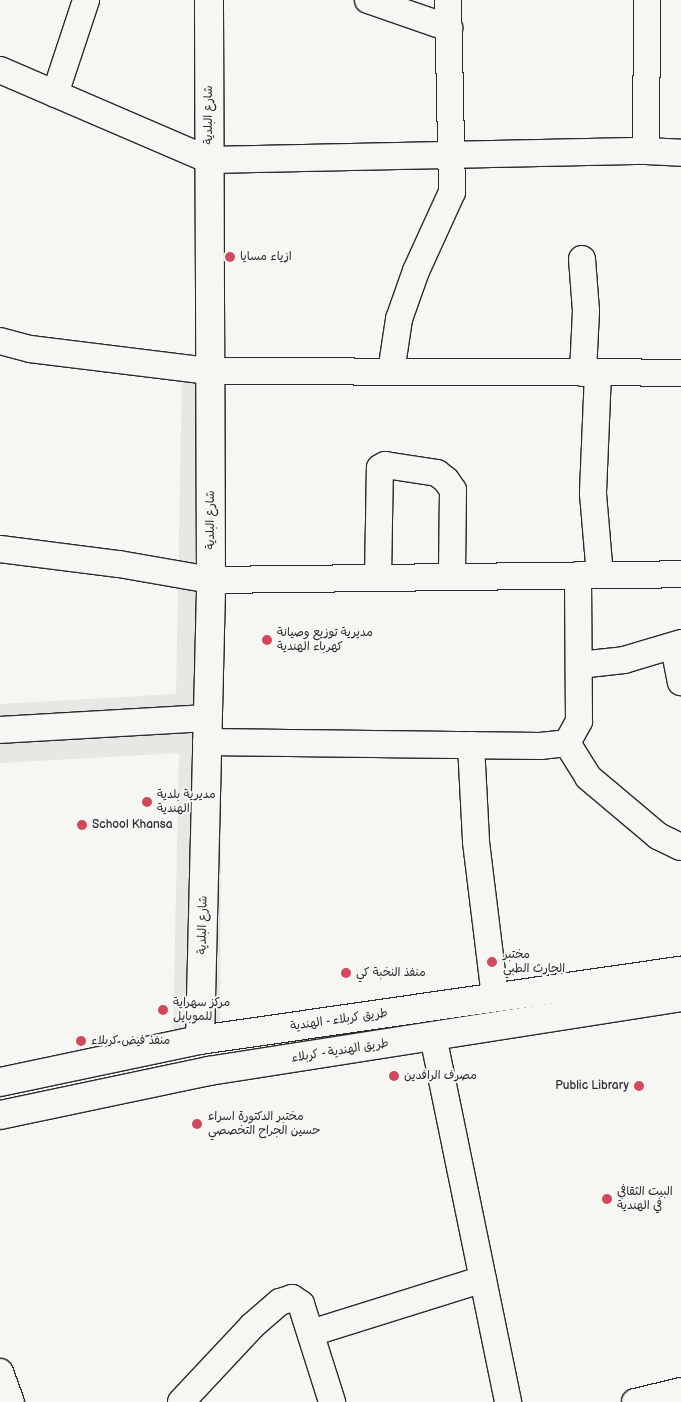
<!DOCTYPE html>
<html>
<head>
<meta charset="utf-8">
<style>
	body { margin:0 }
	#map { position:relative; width:681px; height:1402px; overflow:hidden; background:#f6f6f2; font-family:"Balsamiq Sans","Playpen Sans Arabic",sans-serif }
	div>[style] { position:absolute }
	.built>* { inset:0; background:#e7e7e3 }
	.roads { filter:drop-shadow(1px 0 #2b2b2b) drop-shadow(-1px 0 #2b2b2b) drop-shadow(0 1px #2b2b2b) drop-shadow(0 -1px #2b2b2b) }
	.minor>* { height:26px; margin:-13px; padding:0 13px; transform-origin:13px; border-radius:13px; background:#f6f6f2 }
	.major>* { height:28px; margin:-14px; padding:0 14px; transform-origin:14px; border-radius:14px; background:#f6f6f2 }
	.dots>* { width:14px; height:14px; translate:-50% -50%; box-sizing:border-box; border:2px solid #f6f6f2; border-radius:50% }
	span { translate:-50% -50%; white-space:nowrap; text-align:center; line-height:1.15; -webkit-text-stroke:4px #f6f6f2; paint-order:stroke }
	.street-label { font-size:12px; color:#2b2b2b }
	.poi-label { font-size:12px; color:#2b2b2b }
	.left { translate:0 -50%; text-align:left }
	.right { translate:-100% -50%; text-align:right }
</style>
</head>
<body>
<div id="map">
	<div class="built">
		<i style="clip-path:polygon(182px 374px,224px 381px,220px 1029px,173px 1032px,179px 753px,0 763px,0 704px,176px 694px)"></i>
	</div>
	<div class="roads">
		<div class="minor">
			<i style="left:368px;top:0;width:86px;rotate:19.1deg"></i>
			<i style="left:0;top:70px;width:228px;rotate:23.3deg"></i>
			<i style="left:209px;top:160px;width:437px;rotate:-1.2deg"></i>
			<i style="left:646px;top:151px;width:35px;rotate:3deg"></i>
			<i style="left:55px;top:94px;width:99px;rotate:-71.7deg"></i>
			<i style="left:646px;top:151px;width:151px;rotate:-89.6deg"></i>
			<i style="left:582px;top:259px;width:52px;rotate:85.6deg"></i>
			<i style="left:586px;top:311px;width:62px;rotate:92.8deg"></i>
			<i style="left:0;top:341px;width:31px;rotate:15deg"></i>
			<i style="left:30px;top:349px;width:181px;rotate:7deg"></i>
			<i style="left:210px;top:371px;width:471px;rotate:0.2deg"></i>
			<i style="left:391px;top:372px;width:54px;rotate:-81.4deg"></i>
			<i style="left:399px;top:319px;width:51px;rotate:-70.5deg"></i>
			<i style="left:416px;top:271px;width:87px;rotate:-65.5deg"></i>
			<i style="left:452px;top:192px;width:192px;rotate:-91.2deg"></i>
			<i style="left:598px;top:373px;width:121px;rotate:92.4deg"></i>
			<i style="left:593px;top:494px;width:81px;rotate:85.1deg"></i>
			<i style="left:0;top:549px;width:120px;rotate:7.2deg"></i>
			<i style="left:119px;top:564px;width:93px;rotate:9.9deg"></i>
			<i style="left:211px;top:580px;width:470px;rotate:-0.7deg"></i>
			<i style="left:378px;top:578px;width:110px;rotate:-89deg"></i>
			<i style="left:380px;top:468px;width:6px;rotate:-31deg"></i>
			<i style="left:385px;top:465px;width:53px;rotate:8.7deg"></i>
			<i style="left:437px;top:473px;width:11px;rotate:38deg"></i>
			<i style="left:446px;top:480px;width:12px;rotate:55deg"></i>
			<i style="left:453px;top:490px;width:87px;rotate:90.7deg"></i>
			<i style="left:674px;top:647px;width:36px;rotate:79deg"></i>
			<i style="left:579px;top:665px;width:45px;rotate:-6.3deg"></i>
			<i style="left:624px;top:660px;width:59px;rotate:-16.6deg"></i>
			<i style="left:0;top:730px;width:207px;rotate:-3.3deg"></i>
			<i style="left:206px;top:742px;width:334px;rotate:0.7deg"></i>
			<i style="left:540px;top:746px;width:27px;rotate:-6deg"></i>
			<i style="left:567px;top:743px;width:25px;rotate:-61deg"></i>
			<i style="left:579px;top:721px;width:146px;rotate:-90.4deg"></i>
			<i style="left:567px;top:743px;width:40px;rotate:58deg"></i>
			<i style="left:588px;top:777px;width:92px;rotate:40.1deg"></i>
			<i style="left:658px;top:836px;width:25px;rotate:26deg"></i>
			<i style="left:471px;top:745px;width:97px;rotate:87deg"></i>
			<i style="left:476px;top:842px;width:156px;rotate:83deg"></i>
			<i style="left:433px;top:1036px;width:374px;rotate:78.4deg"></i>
			<i style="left:311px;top:1333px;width:180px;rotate:-17.4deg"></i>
			<i style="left:0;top:1372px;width:32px;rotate:70deg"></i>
			<i style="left:181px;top:1402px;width:104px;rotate:-46.9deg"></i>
			<i style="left:252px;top:1326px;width:37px;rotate:-41deg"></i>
			<i style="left:280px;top:1302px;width:13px;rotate:-18deg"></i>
			<i style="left:292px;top:1298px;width:11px;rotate:34deg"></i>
			<i style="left:301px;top:1304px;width:103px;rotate:72.4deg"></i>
			<i style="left:635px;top:1402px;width:47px;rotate:-13.4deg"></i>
		</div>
		<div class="major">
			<i style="left:200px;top:1040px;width:460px;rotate:-88.6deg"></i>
			<i style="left:211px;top:580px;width:580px;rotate:-90.2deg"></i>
			<i style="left:0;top:1082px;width:204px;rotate:-11.9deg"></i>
			<i style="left:200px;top:1040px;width:486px;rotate:-8.2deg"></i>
			<i style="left:0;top:1115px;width:214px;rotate:-11.9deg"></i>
			<i style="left:209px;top:1071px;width:478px;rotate:-8.9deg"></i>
		</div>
	</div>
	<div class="dots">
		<i style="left:230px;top:257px;background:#d1495b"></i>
		<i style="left:267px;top:640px;background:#d1495b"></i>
		<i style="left:147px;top:802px;background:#d1495b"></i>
		<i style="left:82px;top:825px;background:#d1495b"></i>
		<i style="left:492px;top:962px;background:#d1495b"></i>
		<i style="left:346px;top:973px;background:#d1495b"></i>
		<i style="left:163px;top:1010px;background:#d1495b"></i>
		<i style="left:81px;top:1041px;background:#d1495b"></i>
		<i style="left:394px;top:1076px;background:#d1495b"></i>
		<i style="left:639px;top:1086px;background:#d1495b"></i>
		<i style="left:197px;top:1124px;background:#d1495b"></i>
		<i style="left:607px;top:1199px;background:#d1495b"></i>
	</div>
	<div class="street-label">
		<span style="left:209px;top:115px;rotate:-90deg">شارع البلدية</span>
		<span style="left:211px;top:520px;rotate:-90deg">شارع البلدية</span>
		<span style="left:203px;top:925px;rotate:-89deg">شارع البلدية</span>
		<span style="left:339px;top:1020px;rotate:-8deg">طريق كربلاء - الهندية</span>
		<span style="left:340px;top:1051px;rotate:-9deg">طريق الهندية - كربلاء</span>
	</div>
	<div class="poi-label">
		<span class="left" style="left:240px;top:257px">ازياء مسايا</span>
		<span class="left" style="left:277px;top:640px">مديرية توزيع وصيانة<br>كهرباء الهندية</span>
		<span class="left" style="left:157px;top:802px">مديرية بلدية<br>الهندية</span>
		<span class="left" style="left:92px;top:825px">School Khansa</span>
		<span class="left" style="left:503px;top:962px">مختبر<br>الحارث الطبي</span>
		<span class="left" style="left:356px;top:973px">منفذ النخبة كي</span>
		<span class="left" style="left:173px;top:1010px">مركز سهراية<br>للموبايل</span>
		<span class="left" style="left:91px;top:1041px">منفذ فيض كربلاء</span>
		<span class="left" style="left:404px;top:1076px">مصرف الرافدين</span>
		<span class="right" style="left:629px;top:1086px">Public Library</span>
		<span class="left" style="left:208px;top:1124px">مختبر الدكتورة اسراء<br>حسين الجراح التخصصي</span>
		<span class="left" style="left:617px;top:1199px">البيت الثقافي<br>في الهندية</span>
	</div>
</div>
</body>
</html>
